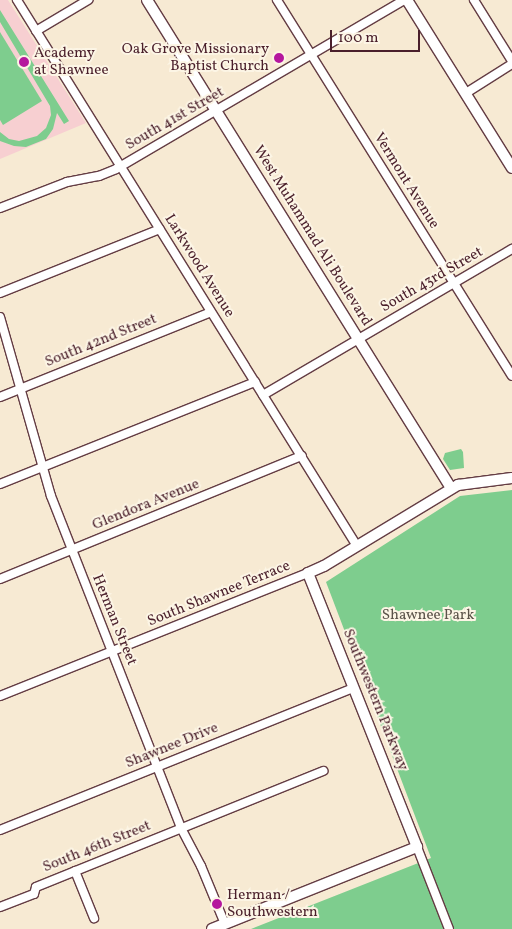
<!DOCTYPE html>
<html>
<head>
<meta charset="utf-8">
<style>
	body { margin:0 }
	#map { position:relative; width:512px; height:929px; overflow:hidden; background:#f7ead3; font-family:Vollkorn,serif }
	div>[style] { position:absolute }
	.built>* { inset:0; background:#f7cfd1 }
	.green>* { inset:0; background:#7ecd8e }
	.roads { filter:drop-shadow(1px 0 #643d44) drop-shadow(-1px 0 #643d44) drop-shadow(0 1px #643d44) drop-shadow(0 -1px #643d44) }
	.street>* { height:8px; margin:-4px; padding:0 4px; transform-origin:4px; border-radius:4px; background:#fff }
	.secondary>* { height:10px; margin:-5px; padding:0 5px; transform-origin:5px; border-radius:5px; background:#fff }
	.dots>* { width:14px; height:14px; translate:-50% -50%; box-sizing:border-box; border:2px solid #fcf5e5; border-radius:50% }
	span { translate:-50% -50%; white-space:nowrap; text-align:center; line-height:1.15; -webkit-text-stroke:4px #fcf5e5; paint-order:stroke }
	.poi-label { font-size:15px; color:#4a1f2b }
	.right { translate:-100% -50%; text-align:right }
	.left { translate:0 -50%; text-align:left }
	.street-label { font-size:15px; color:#4a1f2b }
	.park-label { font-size:15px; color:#5a5349 }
	.scale { position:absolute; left:330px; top:30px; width:90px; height:22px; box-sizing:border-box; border:2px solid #4a1f2b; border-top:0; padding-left:6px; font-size:15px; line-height:18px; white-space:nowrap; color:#4a1f2b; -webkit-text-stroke:4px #fcf5e5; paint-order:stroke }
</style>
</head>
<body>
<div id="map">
	<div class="built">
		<i style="clip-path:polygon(0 0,8px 0,86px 123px,0 159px)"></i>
	</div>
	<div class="green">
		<i style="clip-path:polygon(0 10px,69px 121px,64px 124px,57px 113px,53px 129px,46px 139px,26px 147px,14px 146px,0 141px,0 132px,9px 139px,19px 141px,37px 136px,46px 128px,51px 115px,50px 106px,0 22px)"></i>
		<i style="clip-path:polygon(0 32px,42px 101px,3px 125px,0 120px)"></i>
		<i style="clip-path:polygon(461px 449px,463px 452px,464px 468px,450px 470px,443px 459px,445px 453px)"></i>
		<i style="clip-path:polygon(512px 490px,512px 929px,251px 929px,431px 858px,326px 582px,460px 496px)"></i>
	</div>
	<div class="roads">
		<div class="street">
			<i style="left:17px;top:0;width:643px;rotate:58.09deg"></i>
			<i style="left:277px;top:0;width:443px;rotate:58deg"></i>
			<i style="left:474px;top:0;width:72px;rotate:58.1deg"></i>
			<i style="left:36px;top:31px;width:61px;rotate:-30.8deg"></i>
			<i style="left:466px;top:93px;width:54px;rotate:-32.2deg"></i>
			<i style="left:0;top:208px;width:72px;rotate:-21.2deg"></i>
			<i style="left:67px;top:182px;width:33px;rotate:-11deg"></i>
			<i style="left:99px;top:176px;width:18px;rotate:-22deg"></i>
			<i style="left:116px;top:169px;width:334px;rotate:-30.4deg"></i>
			<i style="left:0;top:293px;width:172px;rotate:-21.8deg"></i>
			<i style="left:0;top:317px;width:186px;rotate:74.1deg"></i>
			<i style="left:51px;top:496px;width:357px;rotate:68.6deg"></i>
			<i style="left:181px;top:828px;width:43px;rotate:62.2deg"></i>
			<i style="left:201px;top:866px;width:63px;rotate:67.5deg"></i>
			<i style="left:263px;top:395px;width:289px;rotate:-30.4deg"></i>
			<i style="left:0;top:397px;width:227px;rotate:-21.9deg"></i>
			<i style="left:0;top:484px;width:275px;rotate:-21.8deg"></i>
			<i style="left:0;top:579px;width:326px;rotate:-22.2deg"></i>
			<i style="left:0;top:696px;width:332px;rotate:-21.8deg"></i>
			<i style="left:0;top:830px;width:381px;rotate:-21.9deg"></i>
			<i style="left:417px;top:847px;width:88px;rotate:68.7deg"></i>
			<i style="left:75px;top:871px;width:51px;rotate:68deg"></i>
			<i style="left:0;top:907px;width:36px;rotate:-21deg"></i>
			<i style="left:34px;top:894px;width:7px;rotate:-74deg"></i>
			<i style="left:36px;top:887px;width:310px;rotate:-22deg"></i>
		</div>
		<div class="secondary">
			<i style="left:147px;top:0;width:575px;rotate:58.08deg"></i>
			<i style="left:407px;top:0;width:198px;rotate:58deg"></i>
			<i style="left:212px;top:929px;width:221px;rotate:-21.8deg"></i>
			<i style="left:417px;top:847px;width:295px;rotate:-111.7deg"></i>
			<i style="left:308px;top:573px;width:17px;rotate:-24deg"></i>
			<i style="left:324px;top:566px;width:157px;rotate:-31.2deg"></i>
			<i style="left:458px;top:485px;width:54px;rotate:-7.4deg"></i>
		</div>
	</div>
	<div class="dots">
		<i style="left:279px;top:58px;background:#b5179e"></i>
		<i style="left:24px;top:62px;background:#b5179e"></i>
		<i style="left:217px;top:904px;background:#b5179e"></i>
	</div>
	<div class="poi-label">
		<span class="right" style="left:269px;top:58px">Oak Grove Missionary<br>Baptist Church</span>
		<span class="left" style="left:34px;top:62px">Academy<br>at Shawnee</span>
		<span class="left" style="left:227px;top:904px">Herman /<br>Southwestern</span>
	</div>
	<div class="street-label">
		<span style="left:175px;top:119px;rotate:-30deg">South 41st Street</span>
		<span style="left:406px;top:181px;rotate:58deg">Vermont Avenue</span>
		<span style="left:312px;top:236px;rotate:58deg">West Muhammad Ali Boulevard</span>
		<span style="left:199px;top:266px;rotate:58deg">Larkwood Avenue</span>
		<span style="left:432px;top:280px;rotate:-30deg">South 43rd Street</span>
		<span style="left:101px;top:341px;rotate:-22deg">South 42nd Street</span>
		<span style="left:146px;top:505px;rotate:-22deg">Glendora Avenue</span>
		<span style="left:219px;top:594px;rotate:-22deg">South Shawnee Terrace</span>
		<span style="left:114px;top:620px;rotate:68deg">Herman Street</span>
		<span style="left:375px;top:700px;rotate:68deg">Southwestern Parkway</span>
		<span style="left:172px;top:746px;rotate:-22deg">Shawnee Drive</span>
		<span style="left:97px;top:847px;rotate:-22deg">South 46th Street</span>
	</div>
	<div class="park-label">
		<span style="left:428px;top:616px">Shawnee Park</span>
	</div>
	<div class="scale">100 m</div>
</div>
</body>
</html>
